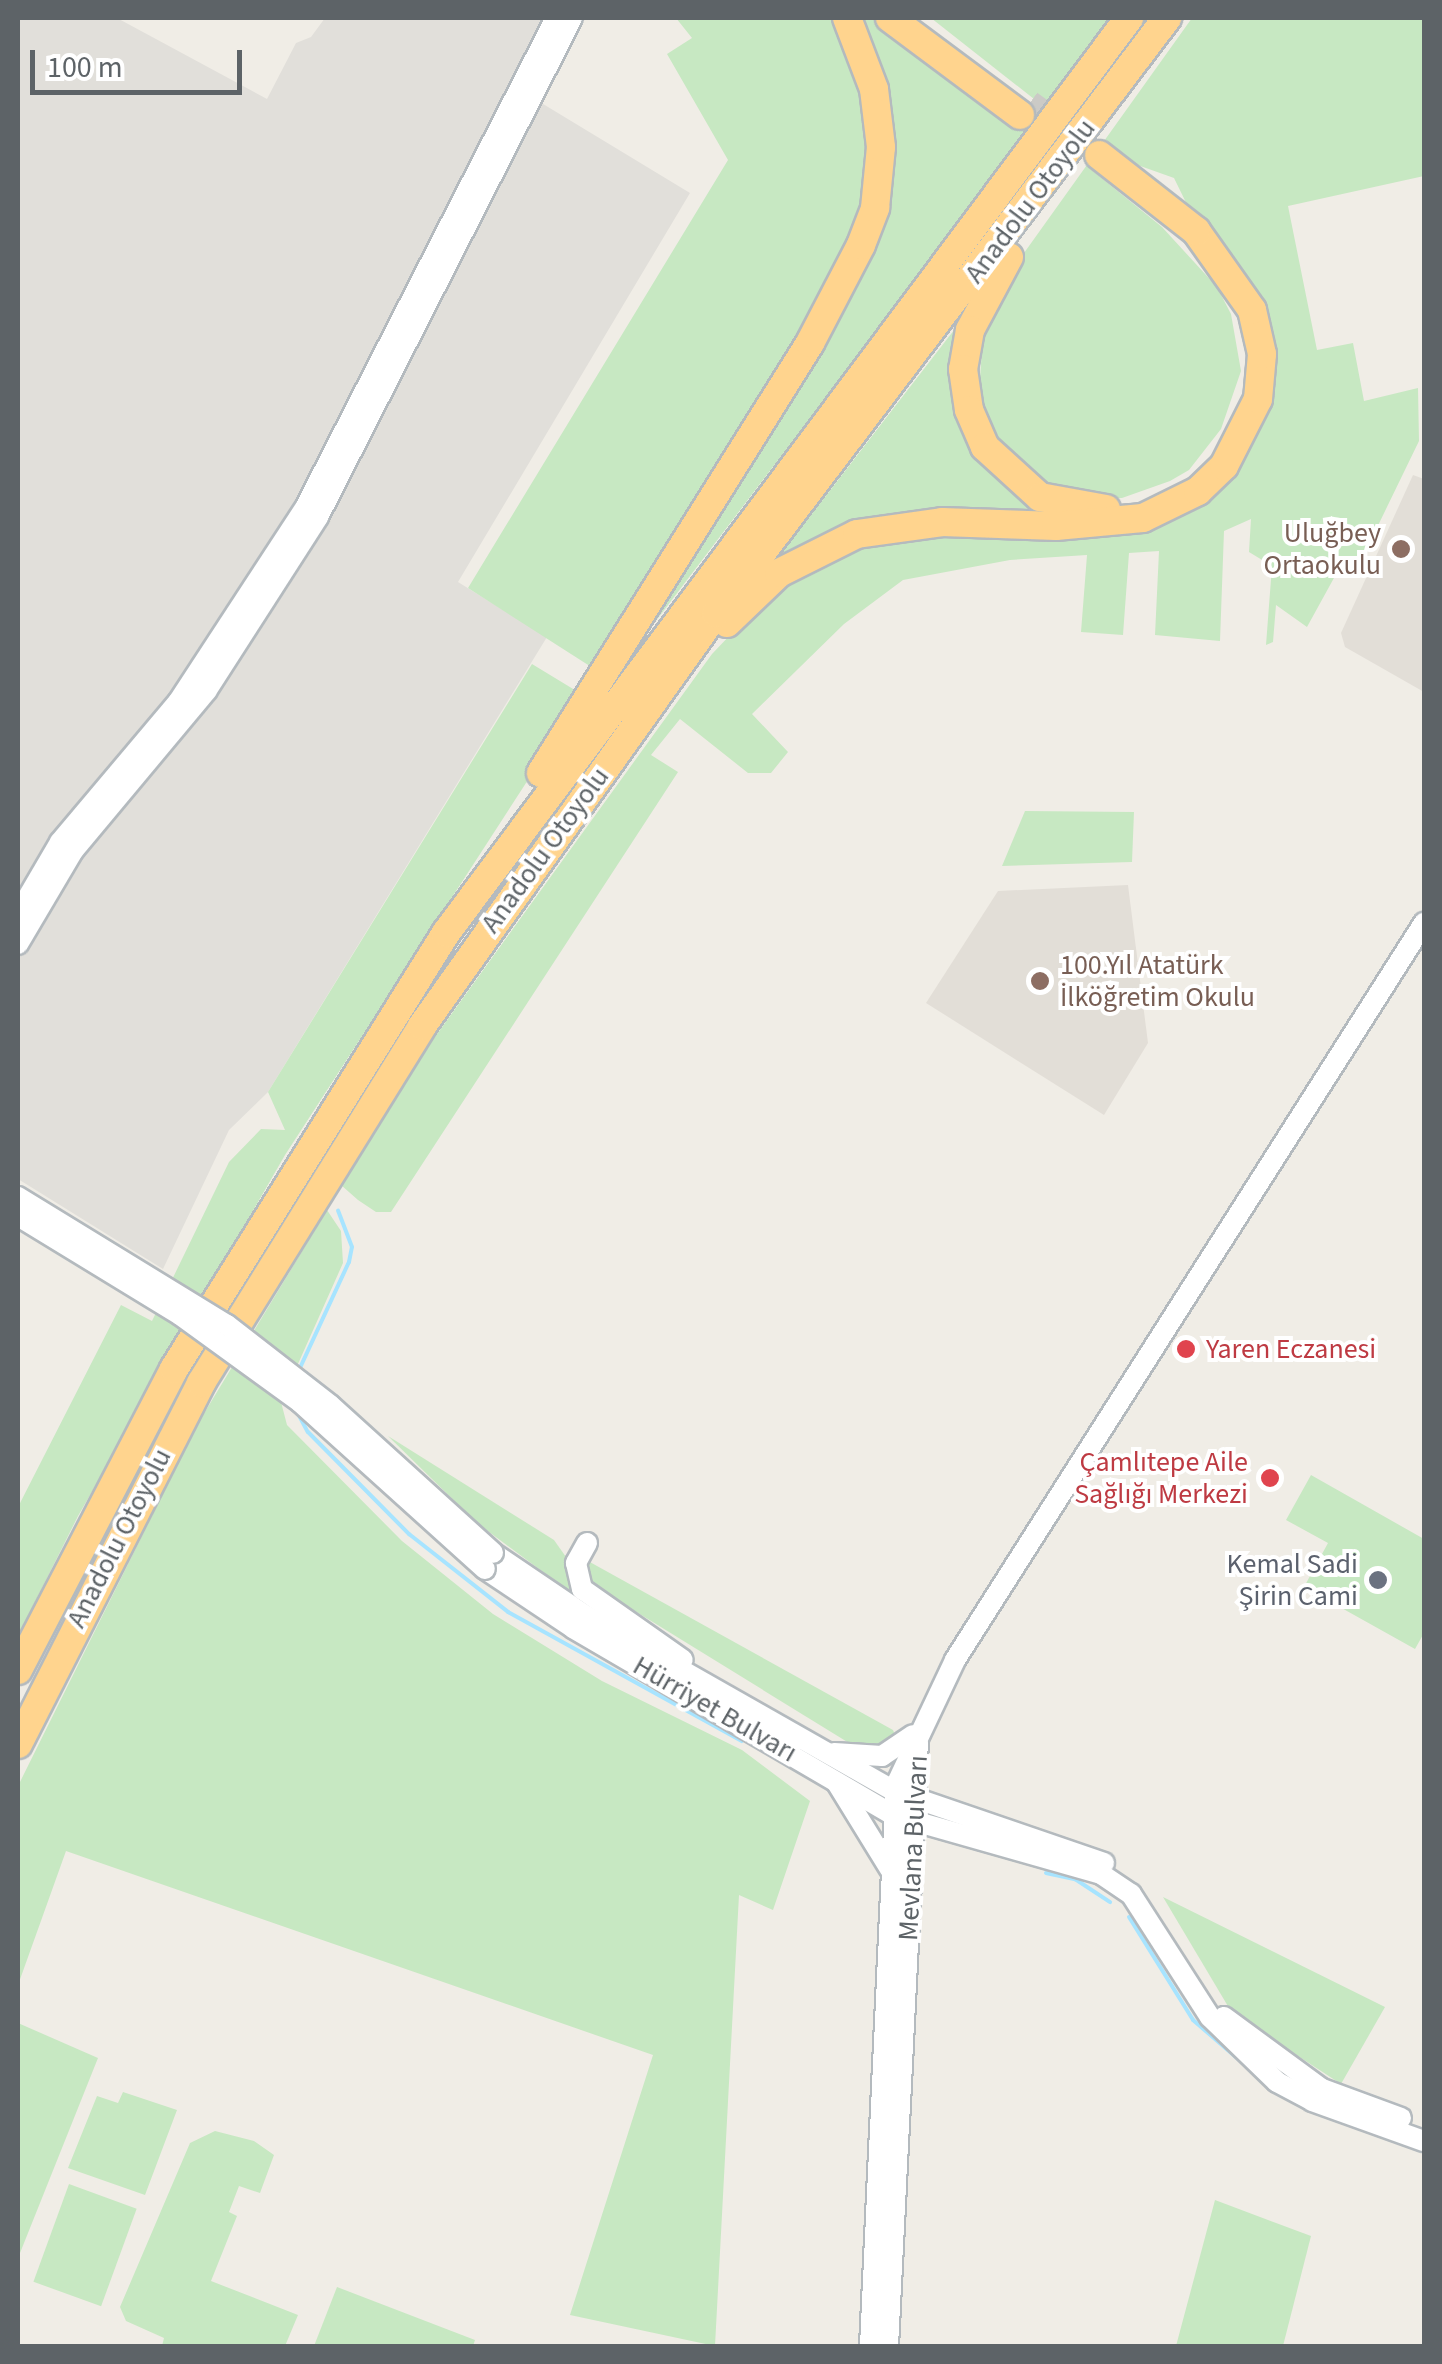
<!DOCTYPE html>
<html>
<head>
<meta charset="utf-8">
<style>
	body { margin:0 }
	#map { position:relative; width:1442px; height:2364px; overflow:hidden; background:#f0ede6; font-family:"Source Sans 3",sans-serif }
	div>[style] { position:absolute }
	.industrial>* { inset:0; background:#e1dfda }
	.education>* { inset:0; background:#e2ded7 }
	.green>* { inset:0; background:#c7e8c2; transform-origin:0 0 }
	.stream>* { height:4px; margin:-2px; padding:0 2px; transform-origin:2px; border-radius:2px; background:#a7e4ff }
	.motorway-tunnel>* { height:28px; margin-top:-14px; transform-origin:0; background:repeating-linear-gradient(90deg,#cbcac6 0 28px,transparent 0 42px) }
	.roads { filter:drop-shadow(2px 0 #b4babe) drop-shadow(-2px 0 #b4babe) drop-shadow(0 2px #b4babe) drop-shadow(0 -2px #b4babe) }
	.secondary>* { height:20px; margin:-10px; padding:0 10px; transform-origin:10px; border-radius:10px; background:#fff }
	.motorway>* { height:28px; margin:-14px; padding:0 14px; transform-origin:14px; border-radius:14px; background:#ffd48e }
	.bridges { filter:drop-shadow(2px 0 #b4babe) drop-shadow(-2px 0 #b4babe) drop-shadow(0 2px #b4babe) drop-shadow(0 -2px #b4babe) }
	.secondary-bridge>* { height:20px; margin:-10px; padding:0 10px; transform-origin:10px; border-radius:10px; background:#fff }
	.dots>* { width:28px; height:28px; translate:-50% -50%; box-sizing:border-box; border:5px solid #fff; border-radius:50% }
	span { translate:-50% -50%; white-space:nowrap; text-align:center; line-height:1.15; -webkit-text-stroke:8px #fff; paint-order:stroke }
	.street-label { font-size:28px; color:#5d6367 }
	.education-label { font-size:28px; color:#785e54 }
	.right { translate:-100% -50%; text-align:right }
	.left { translate:0 -50%; text-align:left }
	.health-label { font-size:28px; color:#be3a42 }
	.worship-label { font-size:28px; color:#5b616d }
	.frame { position:absolute; inset:0; border:20px solid #5d6367; pointer-events:none }
	.scale { position:absolute; left:30px; top:50px; width:212px; height:45px; box-sizing:border-box; border:5px solid #5d6367; border-top:0; padding-left:12px; font-size:30px; line-height:35px; white-space:nowrap; color:#5d6367; -webkit-text-stroke:8px #fff; paint-order:stroke }
</style>
</head>
<body>
<div id="map">
	<div class="industrial">
		<i style="clip-path:polygon(18px 18px,117px 18px,267px 99px,296px 43px,311px 37px,325px 18px,550px 18px,515px 87px,690px 193px,458px 582px,547px 637px,268px 1092px,229px 1130px,163px 1269px,18px 1179px)"></i>
	</div>
	<div class="education">
		<i style="clip-path:polygon(1413px 475px,1424px 479px,1424px 692px,1345px 647px,1341px 633px)"></i>
		<i style="clip-path:polygon(1128px 885px,1148px 1043px,1104px 1115px,926px 1003px,998px 891px)"></i>
	</div>
	<div class="green">
		<i style="clip-path:polygon(676px 18px,830px 18px,844px 38px,865px 104px,869px 149px,863px 211px,843px 263px,596px 670px,468px 588px,728px 160px,667px 54px,692px 38px)"></i>
		<i style="clip-path:polygon(862px 18px,879px 18px,1019px 120px,1034px 99px,931px 18px,1114px 18px,633px 651px,820px 356px,873px 249px,887px 97px)"></i>
		<i style="clip-path:polygon(1192px 18px,1424px 18px,1424px 176px,1288px 206px,1317px 350px,1353px 343px,1364px 401px,1418px 388px,1419px 441px,1354px 575px,1340px 567px,1307px 627px,1276px 605px,1273px 642px,1266px 645px,1272px 566px,1249px 552px,1251px 519px,1224px 531px,1220px 641px,1155px 635px,1159px 551px,1129px 553px,1123px 635px,1081px 632px,1087px 555px,1010px 560px,903px 580px,844px 624px,752px 714px,788px 752px,771px 773px,748px 773px,680px 719px,651px 755px,678px 772px,391px 1212px,376px 1212px,358px 1200px,341px 1185px,429px 1045px,712px 654px,774px 589px,884px 534px,1146px 531px,1198px 506px,1241px 459px,1269px 372px,1174px 178px,1115px 157px,1089px 168px,1162px 227px,1217px 287px,1231px 314px,1241px 371px,1221px 429px,1189px 470px,1170px 481px,1122px 498px,1095px 499px,1035px 482px,1002px 450px,979px 394px,983px 333px,1014px 267px)"></i>
		<i style="clip-path:polygon(968px 312px,981px 459px,1015px 496px,1057px 516px,953px 515px,770px 568px)"></i>
		<i style="clip-path:polygon(532px 664px,583px 695px,285px 1155px,78px 1516px,18px 1636px,18px 1507px,121px 1305px,152px 1321px,229px 1162px,261px 1129px,285px 1130px,268px 1092px)"></i>
		<i style="clip-path:polygon(1025px 811px,1134px 812px,1132px 862px,1002px 866px)"></i>
		<i style="clip-path:polygon(327px 1210px,341px 1231px,343px 1263px,281px 1402px,287px 1425px,402px 1541px,493px 1614px,602px 1681px,742px 1750px,810px 1801px,773px 1910px,739px 1895px,715px 2346px,570px 2315px,653px 2055px,66px 1851px,18px 1985px,18px 1786px,197px 1425px)"></i>
		<i style="clip-path:polygon(388px 1436px,554px 1540px,566px 1557px,570px 1592px,477px 1523px)"></i>
		<i style="clip-path:polygon(1311px 1475px,1424px 1539px,1424px 1633px,1415px 1649px,1304px 1587px,1328px 1543px,1286px 1520px)"></i>
		<i style="clip-path:polygon(588px 1561px,893px 1730px,895px 1735px,889px 1745px,849px 1743px,591px 1584px)"></i>
		<i style="clip-path:polygon(1163px 1897px,1385px 2007px,1341px 2084px,1232px 2013px)"></i>
		<i style="clip-path:polygon(18px 2023px,98px 2058px,18px 2258px)"></i>
		<i style="clip-path:polygon(123px 2092px,177px 2110px,145px 2195px,68px 2168px,97px 2096px,118px 2103px)"></i>
		<i style="clip-path:polygon(215px 2131px,254px 2141px,274px 2155px,260px 2193px,239px 2186px,229px 2212px,237px 2216px,211px 2281px,298px 2315px,285px 2346px,162px 2346px,164px 2338px,126px 2321px,120px 2307px,190px 2143px)"></i>
		<i style="left:69px;top:2184px;width:72px;height:104px;rotate:20deg"></i>
		<i style="clip-path:polygon(1215px 2200px,1311px 2236px,1283px 2346px,1176px 2346px)"></i>
		<i style="clip-path:polygon(337px 2287px,475px 2340px,473px 2346px,314px 2346px)"></i>
	</div>
	<div class="stream">
		<i style="left:299px;top:1370px;width:119px;rotate:-65.2deg"></i>
		<i style="left:349px;top:1262px;width:15px;rotate:-79deg"></i>
		<i style="left:352px;top:1247px;width:39px;rotate:-111deg"></i>
		<i style="left:295px;top:1408px;width:27px;rotate:62deg"></i>
		<i style="left:308px;top:1432px;width:144px;rotate:45.3deg"></i>
		<i style="left:409px;top:1534px;width:126px;rotate:38.2deg"></i>
		<i style="left:508px;top:1612px;width:267px;rotate:28.9deg"></i>
		<i style="left:1046px;top:1873px;width:30px;rotate:12deg"></i>
		<i style="left:1075px;top:1879px;width:42px;rotate:33.3deg"></i>
		<i style="left:1129px;top:1917px;width:121px;rotate:58.1deg"></i>
		<i style="left:1193px;top:2020px;width:78px;rotate:40.8deg"></i>
	</div>
	<div class="motorway-tunnel">
		<i style="left:1029px;top:104px;width:49px;rotate:35.9deg"></i>
	</div>
	<div class="roads">
		<div class="secondary">
			<i style="left:18px;top:914px;width:83px;rotate:-59.7deg"></i>
			<i style="left:60px;top:842px;width:183px;rotate:-49.9deg"></i>
			<i style="left:178px;top:702px;width:232px;rotate:-56.8deg"></i>
			<i style="left:305px;top:508px;width:551px;rotate:-62.88deg"></i>
			<i style="left:18px;top:944px;width:108px;rotate:-59.4deg"></i>
			<i style="left:73px;top:851px;width:209px;rotate:-50.2deg"></i>
			<i style="left:207px;top:690px;width:206px;rotate:-57.3deg"></i>
			<i style="left:318px;top:517px;width:560px;rotate:-63.02deg"></i>
			<i style="left:587px;top:1543px;width:23px;rotate:119deg"></i>
			<i style="left:576px;top:1563px;width:27px;rotate:77deg"></i>
			<i style="left:582px;top:1589px;width:123px;rotate:35.1deg"></i>
			<i style="left:493px;top:1553px;width:112px;rotate:34.1deg"></i>
			<i style="left:586px;top:1616px;width:354px;rotate:29.6deg"></i>
			<i style="left:894px;top:1791px;width:222px;rotate:18.9deg"></i>
			<i style="left:485px;top:1569px;width:106px;rotate:33.8deg"></i>
			<i style="left:573px;top:1628px;width:371px;rotate:30.3deg"></i>
			<i style="left:893px;top:1815px;width:216px;rotate:15.8deg"></i>
			<i style="left:1101px;top:1874px;width:36px;rotate:34deg"></i>
			<i style="left:1131px;top:1894px;width:146px;rotate:57.3deg"></i>
			<i style="left:1210px;top:2017px;width:93px;rotate:44.1deg"></i>
			<i style="left:1277px;top:2082px;width:40px;rotate:28deg"></i>
			<i style="left:1312px;top:2101px;width:119px;rotate:19.7deg"></i>
			<i style="left:834px;top:1753px;width:48px;rotate:3.6deg"></i>
			<i style="left:882px;top:1756px;width:37px;rotate:-34deg"></i>
			<i style="left:837px;top:1783px;width:101px;rotate:58.4deg"></i>
			<i style="left:1224px;top:2017px;width:122px;rotate:36.3deg"></i>
			<i style="left:1322px;top:2089px;width:84px;rotate:20.2deg"></i>
			<i style="left:870px;top:2346px;width:562px;rotate:-87.35deg"></i>
			<i style="left:896px;top:1785px;width:138px;rotate:-64.7deg"></i>
			<i style="left:955px;top:1660px;width:874px;rotate:-57.53deg"></i>
			<i style="left:888px;top:2346px;width:605px;rotate:-87.16deg"></i>
		</div>
		<div class="motorway">
			<i style="left:890px;top:18px;width:162px;rotate:36.7deg"></i>
			<i style="left:1009px;top:257px;width:83px;rotate:118.1deg"></i>
			<i style="left:970px;top:330px;width:40px;rotate:100deg"></i>
			<i style="left:963px;top:369px;width:41px;rotate:81.7deg"></i>
			<i style="left:969px;top:410px;width:40px;rotate:66.6deg"></i>
			<i style="left:985px;top:447px;width:74px;rotate:42.3deg"></i>
			<i style="left:1040px;top:497px;width:67px;rotate:10.3deg"></i>
			<i style="left:727px;top:623px;width:72px;rotate:-43.9deg"></i>
			<i style="left:779px;top:573px;width:87px;rotate:-26.6deg"></i>
			<i style="left:857px;top:534px;width:86px;rotate:-8deg"></i>
			<i style="left:942px;top:522px;width:114px;rotate:2deg"></i>
			<i style="left:1056px;top:526px;width:87px;rotate:-5.3deg"></i>
			<i style="left:1143px;top:518px;width:61px;rotate:-26.1deg"></i>
			<i style="left:1198px;top:491px;width:36px;rotate:-44deg"></i>
			<i style="left:1224px;top:466px;width:75px;rotate:-63.1deg"></i>
			<i style="left:1258px;top:399px;width:45px;rotate:-84.9deg"></i>
			<i style="left:1262px;top:354px;width:45px;rotate:-102.8deg"></i>
			<i style="left:1252px;top:310px;width:97px;rotate:-125.3deg"></i>
			<i style="left:1196px;top:231px;width:123px;rotate:-141.9deg"></i>
			<i style="left:541px;top:773px;width:507px;rotate:-57.97deg"></i>
			<i style="left:810px;top:343px;width:110px;rotate:-62.5deg"></i>
			<i style="left:861px;top:245px;width:40px;rotate:-69deg"></i>
			<i style="left:875px;top:208px;width:61px;rotate:-84.4deg"></i>
			<i style="left:881px;top:147px;width:58px;rotate:-96.9deg"></i>
			<i style="left:874px;top:89px;width:76px;rotate:-110.8deg"></i>
			<i style="left:18px;top:1670px;width:339px;rotate:-62.6deg"></i>
			<i style="left:174px;top:1369px;width:514px;rotate:-58.04deg"></i>
			<i style="left:446px;top:933px;width:1142px;rotate:-53.26deg"></i>
			<i style="left:18px;top:1744px;width:405px;rotate:-63.1deg"></i>
			<i style="left:201px;top:1383px;width:420px;rotate:-58.2deg"></i>
			<i style="left:422px;top:1026px;width:507px;rotate:-54.55deg"></i>
			<i style="left:716px;top:613px;width:747px;rotate:-52.84deg"></i>
		</div>
	</div>
	<div class="bridges">
		<div class="secondary-bridge">
			<i style="left:18px;top:1197px;width:245px;rotate:31.5deg"></i>
			<i style="left:227px;top:1325px;width:130px;rotate:37.8deg"></i>
			<i style="left:330px;top:1405px;width:220px;rotate:42.2deg"></i>
			<i style="left:18px;top:1216px;width:190px;rotate:31.4deg"></i>
			<i style="left:180px;top:1315px;width:148px;rotate:35.9deg"></i>
			<i style="left:300px;top:1402px;width:249px;rotate:42.1deg"></i>
		</div>
	</div>
	<div class="dots">
		<i style="left:1401px;top:549px;background:#8d6e63"></i>
		<i style="left:1040px;top:981px;background:#8d6e63"></i>
		<i style="left:1186px;top:1349px;background:#e0444e"></i>
		<i style="left:1270px;top:1478px;background:#e0444e"></i>
		<i style="left:1378px;top:1580px;background:#6b7280"></i>
	</div>
	<div class="street-label">
		<span style="left:1030px;top:201px;rotate:-53deg">Anadolu Otoyolu</span>
		<span style="left:545px;top:850px;rotate:-54deg">Anadolu Otoyolu</span>
		<span style="left:119px;top:1538px;rotate:-63deg">Anadolu Otoyolu</span>
		<span style="left:715px;top:1709px;rotate:30deg">Hürriyet Bulvarı</span>
		<span style="left:913px;top:1848px;rotate:-87deg">Mevlana Bulvarı</span>
	</div>
	<div class="education-label">
		<span class="right" style="left:1381px;top:549px">Uluğbey<br>Ortaokulu</span>
		<span class="left" style="left:1060px;top:981px">100.Yıl Atatürk<br>İlköğretim Okulu</span>
	</div>
	<div class="health-label">
		<span class="left" style="left:1206px;top:1349px">Yaren Eczanesi</span>
		<span class="right" style="left:1248px;top:1478px">Çamlıtepe Aile<br>Sağlığı Merkezi</span>
	</div>
	<div class="worship-label">
		<span class="right" style="left:1358px;top:1580px">Kemal Sadi<br>Şirin Cami</span>
	</div>
	<div class="frame"></div>
	<div class="scale">100 m</div>
</div>
</body>
</html>
